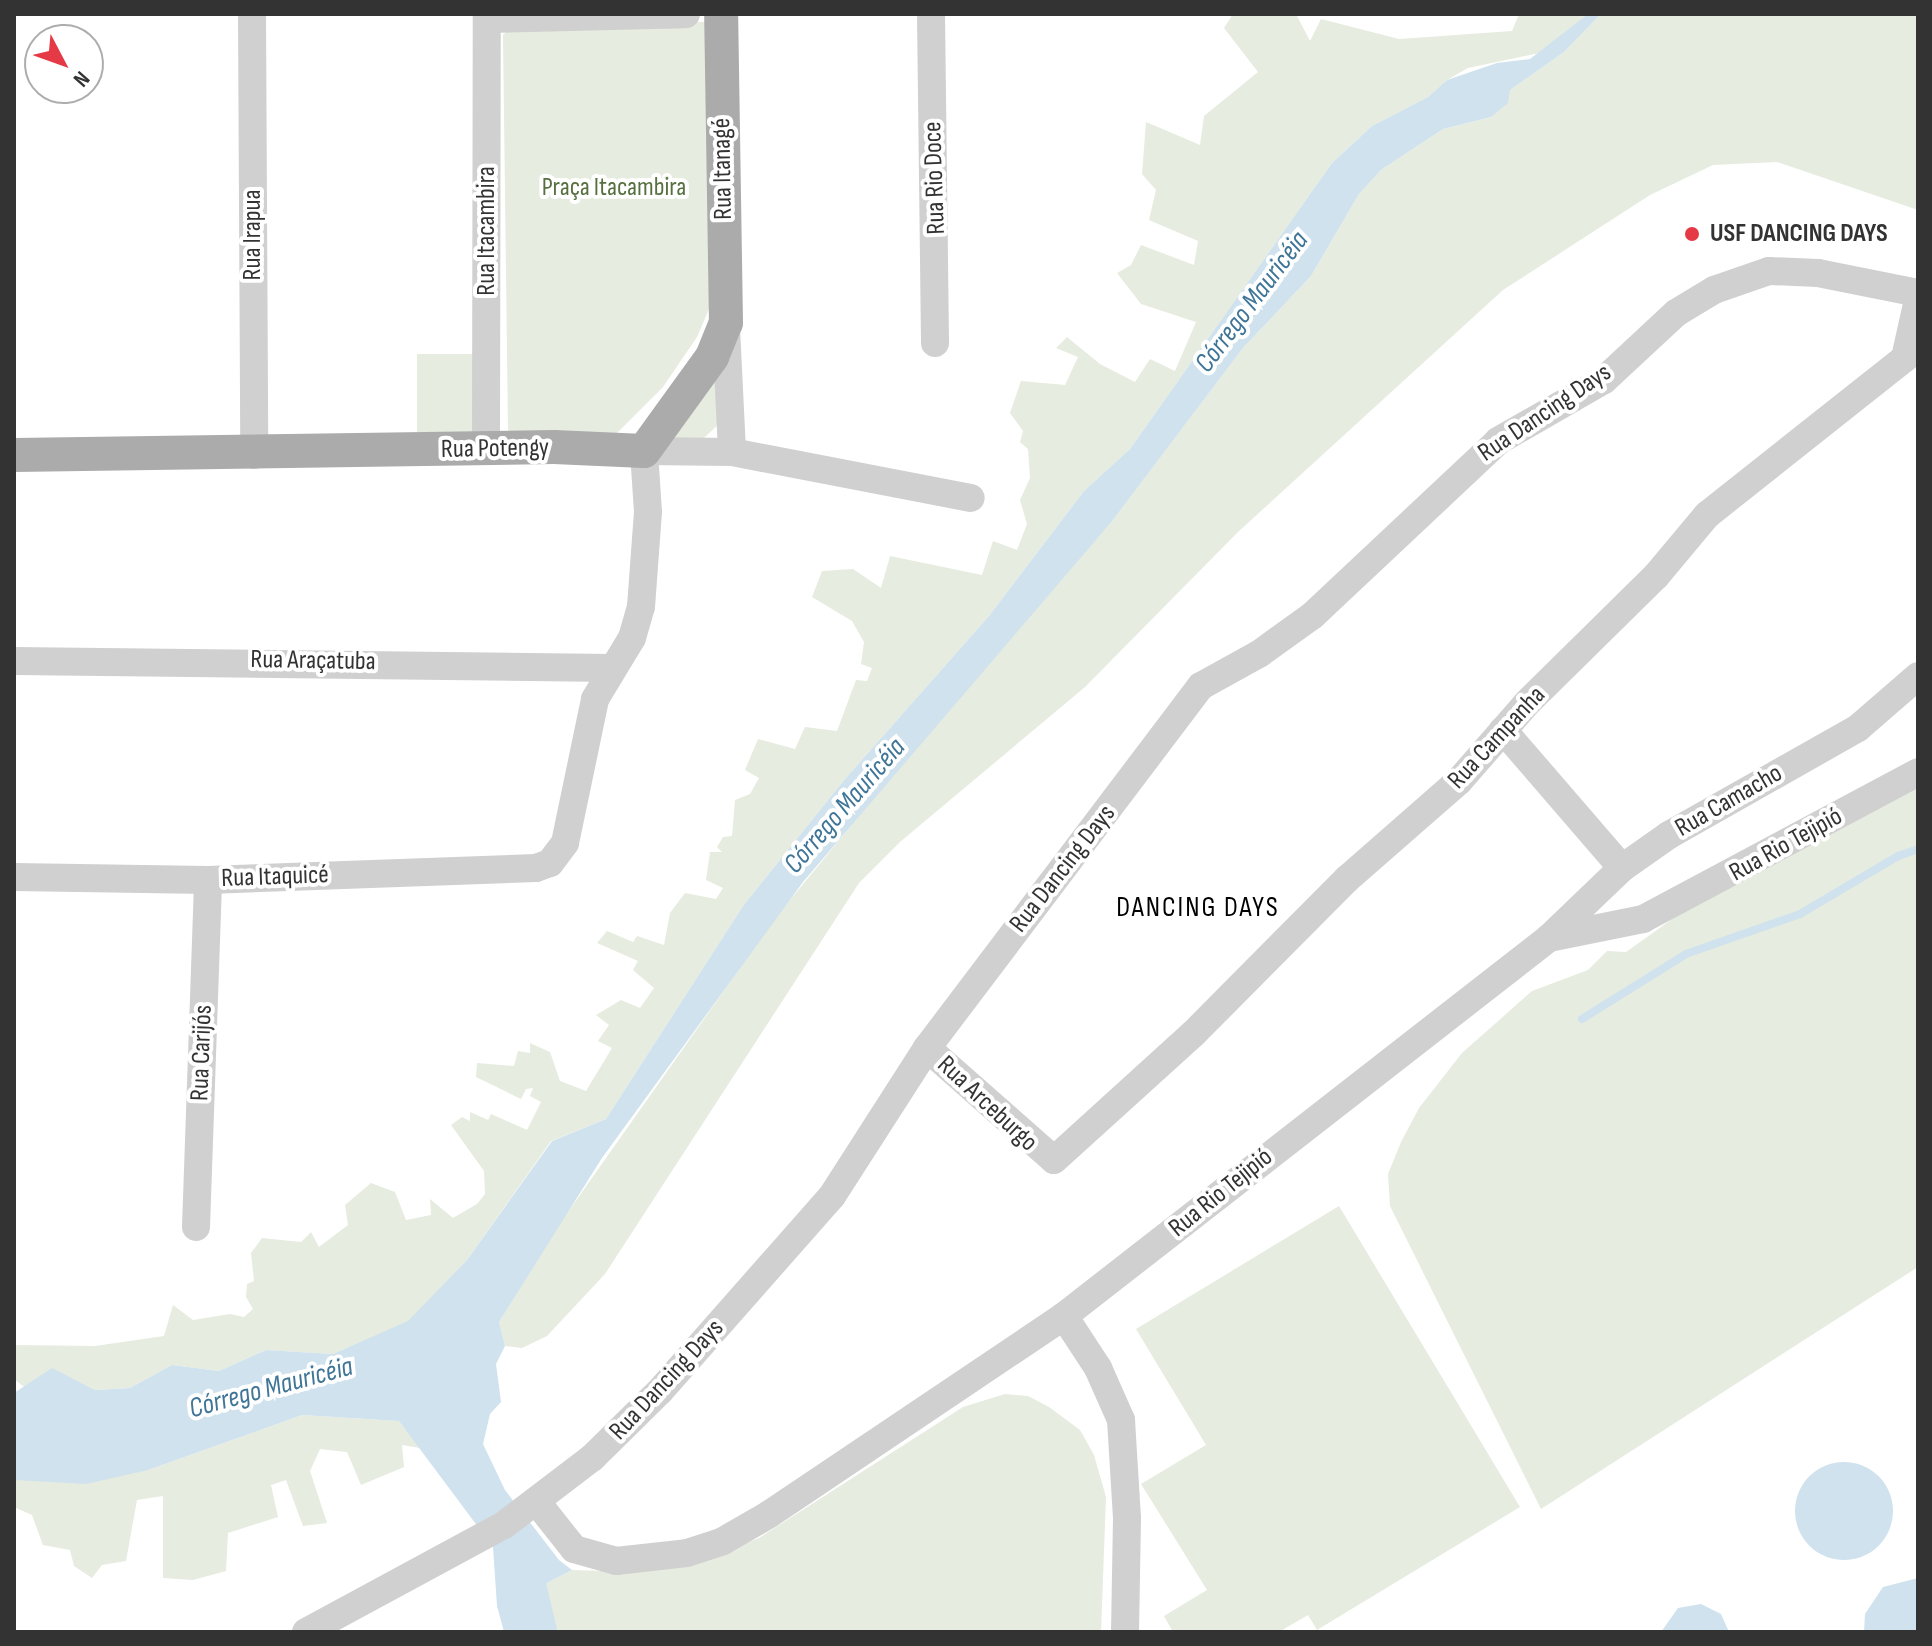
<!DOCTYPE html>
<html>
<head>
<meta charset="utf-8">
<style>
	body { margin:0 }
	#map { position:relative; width:1932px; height:1646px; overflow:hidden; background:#fff; font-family:"Sofia Sans Condensed",sans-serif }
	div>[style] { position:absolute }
	.green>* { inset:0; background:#e6ecdf; transform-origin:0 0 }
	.water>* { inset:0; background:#cfe2ee }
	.round { border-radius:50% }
	.stream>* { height:8px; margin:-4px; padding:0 4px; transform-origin:4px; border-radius:4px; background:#cfe2ee }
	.river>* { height:46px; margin:-23px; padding:0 23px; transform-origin:23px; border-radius:23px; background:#cfe2ee }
	.minor>* { height:28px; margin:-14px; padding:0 14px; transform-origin:14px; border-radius:14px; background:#d0d0d0 }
	.major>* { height:34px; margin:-17px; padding:0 17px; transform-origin:17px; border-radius:17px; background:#ababab }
	.dots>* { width:22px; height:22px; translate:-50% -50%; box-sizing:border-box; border:4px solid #fff; border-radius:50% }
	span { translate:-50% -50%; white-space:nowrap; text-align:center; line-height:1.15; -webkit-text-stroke:8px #fff; paint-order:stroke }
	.street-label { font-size:26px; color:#333 }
	.park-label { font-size:26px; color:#56703f }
	.poi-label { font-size:26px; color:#333; font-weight:700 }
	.left { translate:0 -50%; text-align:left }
	.water-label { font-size:28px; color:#3f7597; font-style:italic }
	.neighbourhood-label { font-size:28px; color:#000; letter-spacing:2px }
	.frame { position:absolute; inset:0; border:16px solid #333; pointer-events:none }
	.north { position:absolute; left:24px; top:24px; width:80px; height:80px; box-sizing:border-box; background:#fff; border:2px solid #adadad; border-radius:50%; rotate:131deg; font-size:22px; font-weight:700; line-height:32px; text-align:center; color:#333 }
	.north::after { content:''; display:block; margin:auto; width:28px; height:36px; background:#e63946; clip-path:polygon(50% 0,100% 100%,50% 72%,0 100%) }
</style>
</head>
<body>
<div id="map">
	<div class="green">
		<i style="clip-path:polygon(1233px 14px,1296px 14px,1310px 41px,1321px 19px,1399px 39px,1512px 31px,1519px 14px,1588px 14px,1544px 52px,1468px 68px,1447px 80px,1428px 97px,1372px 126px,1332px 163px,1130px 449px,1084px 491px,989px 616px,845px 779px,743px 906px,606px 1119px,551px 1141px,467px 1260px,408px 1322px,333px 1354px,266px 1350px,219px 1371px,172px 1365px,130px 1388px,95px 1390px,52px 1369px,24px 1387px,14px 1379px,14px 1345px,95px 1346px,164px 1336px,173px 1305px,193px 1320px,230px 1314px,244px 1317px,253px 1309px,246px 1297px,247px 1284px,254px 1281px,251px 1253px,262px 1238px,301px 1242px,311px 1232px,319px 1247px,348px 1225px,345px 1205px,371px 1183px,395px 1192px,406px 1220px,431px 1215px,430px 1199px,453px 1218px,477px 1204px,485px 1194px,484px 1171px,451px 1125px,462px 1117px,470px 1121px,470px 1112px,488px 1120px,491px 1114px,527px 1130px,541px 1102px,530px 1096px,533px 1088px,526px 1089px,521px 1099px,476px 1077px,477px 1063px,514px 1066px,518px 1051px,530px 1053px,530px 1043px,550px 1052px,560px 1081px,586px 1091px,612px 1048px,598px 1041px,609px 1025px,596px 1015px,621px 1000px,640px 1008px,654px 988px,633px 970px,638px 961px,597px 943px,607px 931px,633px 942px,637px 936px,664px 945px,670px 913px,685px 893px,716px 899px,723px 888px,706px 880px,710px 852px,722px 852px,717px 847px,723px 837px,732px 836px,735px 800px,750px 794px,759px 778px,745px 770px,758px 739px,795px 749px,805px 727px,837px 731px,856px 680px,867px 681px,872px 668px,861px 664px,864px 642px,852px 621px,812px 597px,822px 571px,853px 569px,881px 588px,890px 556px,982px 575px,993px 541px,1017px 550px,1027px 524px,1020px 500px,1030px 478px,1028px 449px,1020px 442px,1023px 431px,1010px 413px,1021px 381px,1065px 385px,1078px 357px,1056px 348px,1067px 337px,1100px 364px,1135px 382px,1150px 359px,1175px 371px,1196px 322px,1141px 304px,1117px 273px,1131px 265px,1141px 245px,1194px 265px,1198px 241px,1149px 220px,1156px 190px,1142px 174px,1146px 122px,1200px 145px,1204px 116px,1258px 72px,1224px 28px)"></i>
		<i style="clip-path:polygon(1601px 14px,1918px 14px,1918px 210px,1777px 162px,1713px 165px,1650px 195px,1503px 290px,1238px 532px,1085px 687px,900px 842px,859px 883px,605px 1274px,547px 1336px,522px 1348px,505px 1346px,499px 1322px,563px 1219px,776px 917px,948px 708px,1113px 520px,1243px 348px,1311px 276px,1359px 194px,1381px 170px,1443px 129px,1491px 117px,1510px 90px,1564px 52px)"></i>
		<i style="clip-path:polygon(721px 22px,712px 302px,697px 337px,663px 387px,611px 439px,513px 439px,508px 429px,503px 35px,515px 23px)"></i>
		<i style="left:417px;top:354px;width:62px;height:78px"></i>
		<i style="clip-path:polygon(712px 366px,724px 419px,704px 438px,654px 441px)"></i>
		<i style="clip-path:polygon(1918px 778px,1918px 1267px,1541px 1509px,1390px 1206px,1388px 1174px,1401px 1142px,1419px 1108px,1462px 1053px,1532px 991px,1588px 970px,1607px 951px,1626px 952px,1678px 915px)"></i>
		<i style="clip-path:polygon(1339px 1206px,1520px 1507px,1317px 1630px,1308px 1615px,1279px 1632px,1173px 1632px,1164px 1616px,1207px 1590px,1141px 1484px,1206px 1445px,1136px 1329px)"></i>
		<i style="clip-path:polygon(1005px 1394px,1028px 1396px,1049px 1407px,1080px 1430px,1094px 1455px,1106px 1497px,1101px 1632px,526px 1632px,547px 1583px,572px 1570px,606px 1571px,726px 1551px,759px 1538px,963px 1407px)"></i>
		<i style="clip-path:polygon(302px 1415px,399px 1421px,420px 1448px,402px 1445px,404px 1467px,361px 1485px,347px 1452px,320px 1449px,310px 1471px,327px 1523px,303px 1526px,286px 1480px,271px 1485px,278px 1517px,228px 1533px,226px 1571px,193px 1580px,163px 1578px,163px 1496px,137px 1500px,126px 1561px,102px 1565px,92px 1578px,74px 1566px,70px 1550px,43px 1545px,32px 1515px,14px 1507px,14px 1480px,148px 1470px)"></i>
	</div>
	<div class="water">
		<i style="clip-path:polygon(1588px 14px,1601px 14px,1564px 52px,1510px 90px,1508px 103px,1491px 117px,1443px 129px,1381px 170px,1359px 194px,1311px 276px,1243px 348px,1113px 520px,803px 882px,602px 1158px,499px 1322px,505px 1346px,496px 1364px,501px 1402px,490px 1414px,483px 1444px,505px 1490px,559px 1560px,572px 1570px,547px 1583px,525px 1632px,504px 1632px,497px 1606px,493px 1547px,399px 1421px,302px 1415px,148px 1470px,86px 1484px,14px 1480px,14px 1393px,52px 1368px,95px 1390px,130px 1388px,172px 1365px,219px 1371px,266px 1350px,333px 1354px,408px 1321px,467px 1260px,552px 1141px,606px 1119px,743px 906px,845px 779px,989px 616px,1084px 491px,1130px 449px,1332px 163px,1372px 126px,1428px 97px,1447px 80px,1497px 63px,1530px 59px)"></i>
		<i class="round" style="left:1795px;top:1462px;width:98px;height:98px"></i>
		<i style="clip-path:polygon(1918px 1578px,1918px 1632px,1864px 1632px,1865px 1614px,1883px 1587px)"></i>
		<i style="clip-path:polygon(1701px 1604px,1721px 1614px,1729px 1632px,1661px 1632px,1678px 1608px)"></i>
	</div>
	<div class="stream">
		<i style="left:1582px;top:1019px;width:123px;rotate:-32deg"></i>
		<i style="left:1686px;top:954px;width:121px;rotate:-19.3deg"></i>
		<i style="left:1800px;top:914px;width:114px;rotate:-30.6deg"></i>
		<i style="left:1898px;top:856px;width:21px;rotate:-19deg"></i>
	</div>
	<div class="river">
		<i style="left:517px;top:1560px;width:74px;rotate:76.7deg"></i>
	</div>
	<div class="minor">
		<i style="left:252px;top:14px;width:441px;rotate:89.7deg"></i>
		<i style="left:931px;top:14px;width:329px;rotate:89.3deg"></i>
		<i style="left:488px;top:19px;width:198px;rotate:-1.4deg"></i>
		<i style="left:726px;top:328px;width:124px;rotate:87.2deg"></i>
		<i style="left:486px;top:448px;width:434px;rotate:-89.9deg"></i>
		<i style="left:14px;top:661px;width:598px;rotate:0.67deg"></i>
		<i style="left:1503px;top:730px;width:182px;rotate:49.2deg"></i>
		<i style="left:14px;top:877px;width:194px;rotate:0.9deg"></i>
		<i style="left:208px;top:880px;width:328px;rotate:-2.1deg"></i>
		<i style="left:536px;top:868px;width:15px;rotate:-20deg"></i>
		<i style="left:550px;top:863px;width:25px;rotate:-53deg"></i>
		<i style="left:565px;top:843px;width:147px;rotate:-78.2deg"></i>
		<i style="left:595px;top:699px;width:71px;rotate:-58.8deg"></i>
		<i style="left:632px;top:638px;width:32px;rotate:-74deg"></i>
		<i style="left:641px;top:607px;width:95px;rotate:-85.8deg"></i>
		<i style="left:648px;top:512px;width:61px;rotate:-93.8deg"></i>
		<i style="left:644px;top:451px;width:88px;rotate:0.7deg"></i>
		<i style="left:732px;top:452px;width:243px;rotate:10.9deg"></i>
		<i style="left:1549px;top:938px;width:96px;rotate:-11.4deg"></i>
		<i style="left:1643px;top:919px;width:312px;rotate:-28.1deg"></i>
		<i style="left:927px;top:1048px;width:169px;rotate:41.4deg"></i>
		<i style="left:1054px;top:1160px;width:188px;rotate:-42.2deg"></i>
		<i style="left:1193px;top:1034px;width:218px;rotate:-45.2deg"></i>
		<i style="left:1347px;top:879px;width:149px;rotate:-41.2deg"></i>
		<i style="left:1459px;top:781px;width:103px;rotate:-48.9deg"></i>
		<i style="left:1527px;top:703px;width:181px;rotate:-44.6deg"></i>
		<i style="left:1656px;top:576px;width:80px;rotate:-50.1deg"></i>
		<i style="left:1707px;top:515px;width:253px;rotate:-38.4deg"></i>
		<i style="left:1905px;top:358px;width:59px;rotate:-77.4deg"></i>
		<i style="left:196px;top:1227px;width:347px;rotate:-88deg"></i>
		<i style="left:1064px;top:1316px;width:62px;rotate:56.8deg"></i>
		<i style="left:1098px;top:1368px;width:57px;rotate:66.1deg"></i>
		<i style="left:1121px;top:1420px;width:98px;rotate:86.5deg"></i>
		<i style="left:1127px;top:1518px;width:114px;rotate:91deg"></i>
		<i style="left:536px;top:1501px;width:61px;rotate:51.6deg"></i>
		<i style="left:574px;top:1549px;width:44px;rotate:15.9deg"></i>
		<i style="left:616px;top:1561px;width:71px;rotate:-6.4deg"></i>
		<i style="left:687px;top:1553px;width:38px;rotate:-18deg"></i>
		<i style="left:723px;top:1541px;width:52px;rotate:-30deg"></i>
		<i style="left:768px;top:1515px;width:357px;rotate:-33.9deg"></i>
		<i style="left:1064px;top:1316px;width:615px;rotate:-37.93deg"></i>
		<i style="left:1549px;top:938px;width:101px;rotate:-43.8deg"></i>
		<i style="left:1622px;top:868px;width:57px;rotate:-35.1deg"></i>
		<i style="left:1669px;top:835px;width:217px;rotate:-29.5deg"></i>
		<i style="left:1858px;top:728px;width:79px;rotate:-40.9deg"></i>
		<i style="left:306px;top:1632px;width:225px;rotate:-28.4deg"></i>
		<i style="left:504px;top:1525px;width:111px;rotate:-37.3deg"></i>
		<i style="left:592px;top:1458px;width:95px;rotate:-44.6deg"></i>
		<i style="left:660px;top:1391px;width:260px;rotate:-48.6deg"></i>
		<i style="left:832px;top:1196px;width:176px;rotate:-57.3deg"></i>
		<i style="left:927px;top:1048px;width:454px;rotate:-52.9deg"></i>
		<i style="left:1201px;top:686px;width:66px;rotate:-28.9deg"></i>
		<i style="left:1259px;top:654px;width:67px;rotate:-35.8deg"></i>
		<i style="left:1313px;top:615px;width:254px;rotate:-43.2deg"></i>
		<i style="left:1498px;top:441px;width:122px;rotate:-29.9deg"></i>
		<i style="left:1604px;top:380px;width:98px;rotate:-42.9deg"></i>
		<i style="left:1676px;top:313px;width:44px;rotate:-31.2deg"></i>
		<i style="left:1714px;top:290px;width:58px;rotate:-19.1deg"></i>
		<i style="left:1769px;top:271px;width:49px;rotate:2.3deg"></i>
		<i style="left:1818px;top:273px;width:102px;rotate:11.3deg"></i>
	</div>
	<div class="major">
		<i style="left:14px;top:455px;width:540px;rotate:-0.85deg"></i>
		<i style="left:554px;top:447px;width:90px;rotate:2.5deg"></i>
		<i style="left:644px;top:451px;width:116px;rotate:-54.1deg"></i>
		<i style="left:712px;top:357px;width:37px;rotate:-68deg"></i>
		<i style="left:726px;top:323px;width:309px;rotate:-90.9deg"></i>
	</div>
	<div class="dots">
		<i style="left:1692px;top:234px;background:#e63946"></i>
	</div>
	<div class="street-label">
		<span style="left:723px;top:169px;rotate:-91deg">Rua Itanagé</span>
		<span style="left:935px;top:178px;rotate:-92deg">Rua Rio Doce</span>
		<span style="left:487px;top:231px;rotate:-90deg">Rua Itacambira</span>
		<span style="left:253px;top:235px;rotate:-90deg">Rua Irapua</span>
		<span style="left:1545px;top:413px;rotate:-34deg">Rua Dancing Days</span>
		<span style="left:495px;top:449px;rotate:-1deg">Rua Potengy</span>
		<span style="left:313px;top:661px;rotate:1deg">Rua Araçatuba</span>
		<span style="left:1497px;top:738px;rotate:-47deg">Rua Campanha</span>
		<span style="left:1729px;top:801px;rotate:-30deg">Rua Camacho</span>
		<span style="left:1786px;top:845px;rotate:-29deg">Rua Rio Tejipió</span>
		<span style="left:1063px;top:869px;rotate:-52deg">Rua Dancing Days</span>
		<span style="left:275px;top:877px;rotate:-2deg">Rua Itaquicé</span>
		<span style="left:202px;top:1053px;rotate:-88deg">Rua Carijós</span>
		<span style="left:987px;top:1104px;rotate:43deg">Rua Arceburgo</span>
		<span style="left:1221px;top:1193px;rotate:-39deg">Rua Rio Tejipió</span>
		<span style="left:667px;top:1380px;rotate:-47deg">Rua Dancing Days</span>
	</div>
	<div class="park-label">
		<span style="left:614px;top:188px">Praça Itacambira</span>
	</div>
	<div class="poi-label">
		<span class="left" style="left:1710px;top:234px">USF DANCING DAYS</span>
	</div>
	<div class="water-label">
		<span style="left:1252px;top:302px;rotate:-53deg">Córrego Mauricéia</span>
		<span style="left:845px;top:806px;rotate:-49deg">Córrego Mauricéia</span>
		<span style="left:271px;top:1388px;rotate:-15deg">Córrego Mauricéia</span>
	</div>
	<div class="neighbourhood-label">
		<span style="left:1198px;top:908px">DANCING DAYS</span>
	</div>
	<div class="frame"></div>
	<div class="north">N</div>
</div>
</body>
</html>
